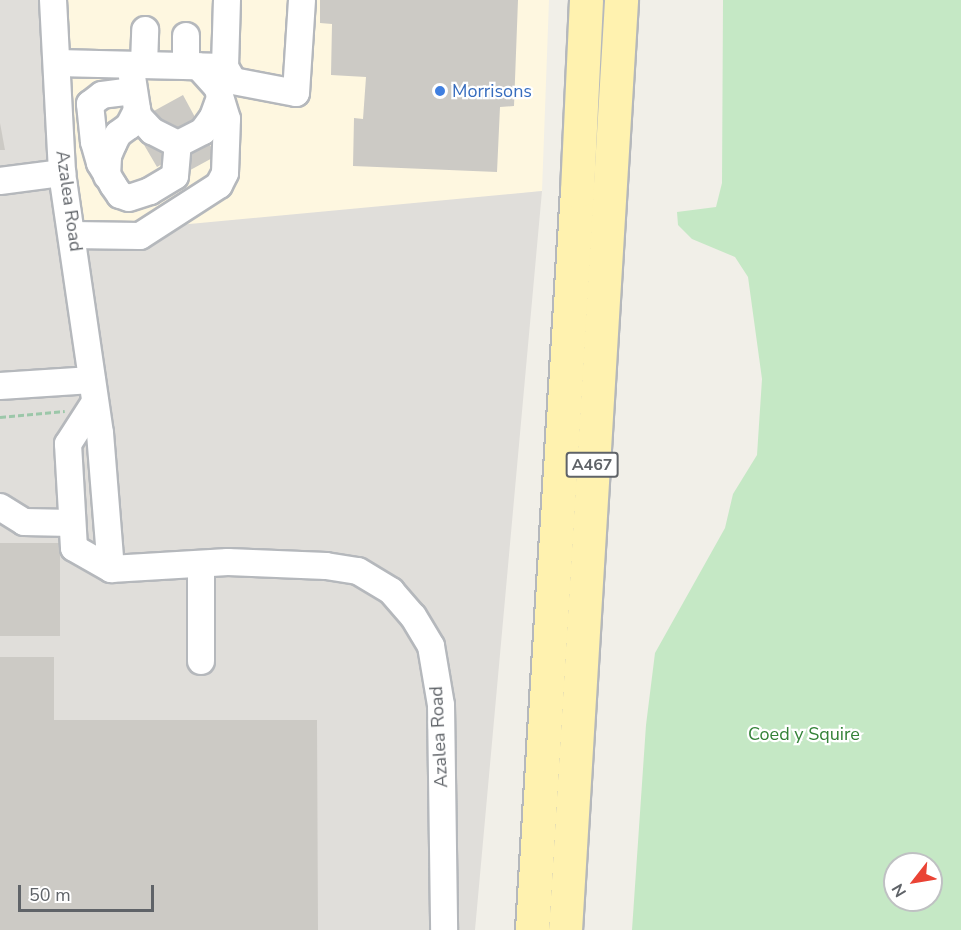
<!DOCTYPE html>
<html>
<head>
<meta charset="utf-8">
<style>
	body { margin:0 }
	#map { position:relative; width:961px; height:930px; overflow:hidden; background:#f1efe8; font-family:"Nunito Sans",sans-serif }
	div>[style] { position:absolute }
	.commercial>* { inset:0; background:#fef7e0 }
	.industrial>* { inset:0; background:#e0deda }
	.green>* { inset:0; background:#c5e8c5 }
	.building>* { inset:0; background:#cccac5; transform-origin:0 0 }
	.path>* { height:3px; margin-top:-1.5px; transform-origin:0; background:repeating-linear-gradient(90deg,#9cc7a9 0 6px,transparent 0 9px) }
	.roads { filter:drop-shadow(2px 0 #b5b8bc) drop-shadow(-2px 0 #b5b8bc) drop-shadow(0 2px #b5b8bc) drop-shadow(0 -2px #b5b8bc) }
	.minor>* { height:26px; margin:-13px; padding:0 13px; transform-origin:13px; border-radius:13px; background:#fff }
	.major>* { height:33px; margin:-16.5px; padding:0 16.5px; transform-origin:16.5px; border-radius:16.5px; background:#fff2af }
	.dots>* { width:16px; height:16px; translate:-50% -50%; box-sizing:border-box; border:3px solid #fff; border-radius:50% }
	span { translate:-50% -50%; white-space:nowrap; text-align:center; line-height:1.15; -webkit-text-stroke:4.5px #fff; paint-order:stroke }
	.shield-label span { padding:2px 4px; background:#fff; border:2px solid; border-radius:4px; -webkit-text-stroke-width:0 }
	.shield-label { font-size:16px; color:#5f6368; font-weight:700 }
	.shop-label { font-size:18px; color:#366cbe }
	.left { translate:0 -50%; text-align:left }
	.street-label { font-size:18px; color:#5f6368 }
	.park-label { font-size:18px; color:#348238 }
	.north { position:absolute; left:883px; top:852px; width:60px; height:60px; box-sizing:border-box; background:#fff; border:2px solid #bfc1c3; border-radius:50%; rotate:239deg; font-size:16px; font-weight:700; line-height:24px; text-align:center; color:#5f6368 }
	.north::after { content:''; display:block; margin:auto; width:21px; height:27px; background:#ea4335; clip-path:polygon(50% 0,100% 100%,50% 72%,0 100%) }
	.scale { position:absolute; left:18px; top:885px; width:136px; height:27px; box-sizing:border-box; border:3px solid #5f6368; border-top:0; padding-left:8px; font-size:18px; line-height:21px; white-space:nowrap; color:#5f6368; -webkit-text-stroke:4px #fff; paint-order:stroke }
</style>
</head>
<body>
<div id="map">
	<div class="commercial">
		<i style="clip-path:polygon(53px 0,549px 0,542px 191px,140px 236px,72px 235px)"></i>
	</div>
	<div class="industrial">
		<i style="clip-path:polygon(0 0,53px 0,72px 235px,542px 191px,475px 930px,0 930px)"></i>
	</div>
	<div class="green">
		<i style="clip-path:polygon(evenodd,723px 0,961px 0,961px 930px,632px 930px,646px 725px,655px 653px,725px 528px,733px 494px,757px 455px,762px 379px,748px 277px,735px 257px,692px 239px,678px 225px,677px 212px,716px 207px,722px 183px,723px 0,895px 864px,931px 864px,931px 900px,895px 900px,895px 864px)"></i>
	</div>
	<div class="building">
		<i style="clip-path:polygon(320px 0,518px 0,514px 106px,500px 107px,497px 172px,353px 166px,354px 118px,363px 119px,366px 77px,331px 75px,332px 24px,320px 23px)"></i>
		<i style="clip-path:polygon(183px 95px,216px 156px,183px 174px,174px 157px,157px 167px,140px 138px,160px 127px,152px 112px)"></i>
		<i style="clip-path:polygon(0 123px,5px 150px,0 150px)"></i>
		<i style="left:0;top:543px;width:60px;height:93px"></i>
		<i style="clip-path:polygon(0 657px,54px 657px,54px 720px,317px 720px,318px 930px,0 930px)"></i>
	</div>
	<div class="path">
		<i style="left:0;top:417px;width:65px;rotate:-5.3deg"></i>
	</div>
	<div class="roads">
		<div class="minor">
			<i style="left:53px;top:0;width:173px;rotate:87deg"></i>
			<i style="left:62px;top:173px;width:263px;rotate:81.7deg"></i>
			<i style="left:100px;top:433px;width:136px;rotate:85.4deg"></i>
			<i style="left:111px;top:569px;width:117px;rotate:-3.4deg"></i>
			<i style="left:228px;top:562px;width:98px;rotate:2.3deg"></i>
			<i style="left:326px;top:566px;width:32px;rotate:9deg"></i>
			<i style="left:358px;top:571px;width:39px;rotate:31deg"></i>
			<i style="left:391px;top:591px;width:33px;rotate:49deg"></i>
			<i style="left:413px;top:616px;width:35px;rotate:59deg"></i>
			<i style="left:431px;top:646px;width:60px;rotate:80.4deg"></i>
			<i style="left:441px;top:705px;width:225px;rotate:89.2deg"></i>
			<i style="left:57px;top:63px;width:168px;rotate:1.4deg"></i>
			<i style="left:225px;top:67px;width:67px;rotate:-88.3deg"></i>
			<i style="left:144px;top:65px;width:35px;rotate:-88deg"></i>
			<i style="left:186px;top:66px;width:30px;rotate:-90deg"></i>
			<i style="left:225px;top:67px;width:16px;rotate:60deg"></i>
			<i style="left:233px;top:81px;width:64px;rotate:10.8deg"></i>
			<i style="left:296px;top:93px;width:93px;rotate:-86.3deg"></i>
			<i style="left:131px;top:70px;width:47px;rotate:81.3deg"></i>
			<i style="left:138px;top:116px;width:21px;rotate:47deg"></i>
			<i style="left:152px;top:131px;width:29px;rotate:27deg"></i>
			<i style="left:178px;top:144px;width:28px;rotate:-27deg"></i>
			<i style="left:203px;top:131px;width:17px;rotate:-54deg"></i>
			<i style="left:213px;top:117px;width:20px;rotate:-70deg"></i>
			<i style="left:133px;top:86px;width:10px;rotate:143deg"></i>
			<i style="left:125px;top:92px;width:23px;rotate:173deg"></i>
			<i style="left:102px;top:95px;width:15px;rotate:143deg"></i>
			<i style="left:90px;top:104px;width:38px;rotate:84deg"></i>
			<i style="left:94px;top:142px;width:22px;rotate:74deg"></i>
			<i style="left:100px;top:163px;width:26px;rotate:59deg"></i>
			<i style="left:113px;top:185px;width:12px;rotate:55deg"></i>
			<i style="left:120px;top:195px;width:9px;rotate:18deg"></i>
			<i style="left:129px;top:198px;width:22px;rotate:-18deg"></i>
			<i style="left:150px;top:191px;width:29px;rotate:-31deg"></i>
			<i style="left:175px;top:176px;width:32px;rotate:-85deg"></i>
			<i style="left:107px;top:176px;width:20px;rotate:-87deg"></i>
			<i style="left:108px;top:156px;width:13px;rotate:-67deg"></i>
			<i style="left:113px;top:144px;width:11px;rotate:-63deg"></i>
			<i style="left:118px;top:134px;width:14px;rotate:-36deg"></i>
			<i style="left:129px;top:126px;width:18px;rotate:-63deg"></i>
			<i style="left:0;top:181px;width:63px;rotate:-7.4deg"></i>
			<i style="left:72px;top:235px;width:68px;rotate:0.8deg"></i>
			<i style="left:140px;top:236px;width:94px;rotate:-32.8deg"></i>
			<i style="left:219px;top:185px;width:13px;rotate:-63deg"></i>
			<i style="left:225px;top:173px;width:54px;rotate:-87.9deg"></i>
			<i style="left:227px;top:119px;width:34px;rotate:-107deg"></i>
			<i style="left:217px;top:87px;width:28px;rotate:-132deg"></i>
			<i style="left:0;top:386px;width:92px;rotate:-3.7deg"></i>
			<i style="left:95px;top:402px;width:50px;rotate:122.7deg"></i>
			<i style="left:68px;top:444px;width:104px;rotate:86.7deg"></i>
			<i style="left:74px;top:548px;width:43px;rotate:29.6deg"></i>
			<i style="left:0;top:507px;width:28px;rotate:32deg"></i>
			<i style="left:24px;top:522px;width:48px;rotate:1.2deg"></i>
			<i style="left:201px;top:564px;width:97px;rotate:90deg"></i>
		</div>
		<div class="major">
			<i style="left:532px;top:930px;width:740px;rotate:-86.52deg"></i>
			<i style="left:577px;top:191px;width:191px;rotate:-87.3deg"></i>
			<i style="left:565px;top:930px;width:932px;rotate:-86.55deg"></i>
		</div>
	</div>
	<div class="dots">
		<i style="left:440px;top:91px;background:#3f7fe0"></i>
	</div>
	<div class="shield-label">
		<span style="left:592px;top:465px">A467</span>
	</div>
	<div class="shop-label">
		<span class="left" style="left:452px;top:91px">Morrisons</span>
	</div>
	<div class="street-label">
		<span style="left:69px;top:201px;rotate:82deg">Azalea Road</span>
		<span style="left:439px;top:737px;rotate:-93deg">Azalea Road</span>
	</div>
	<div class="park-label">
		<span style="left:804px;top:734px">Coed y Squire</span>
	</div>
	<div class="north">N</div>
	<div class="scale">50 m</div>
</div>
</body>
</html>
